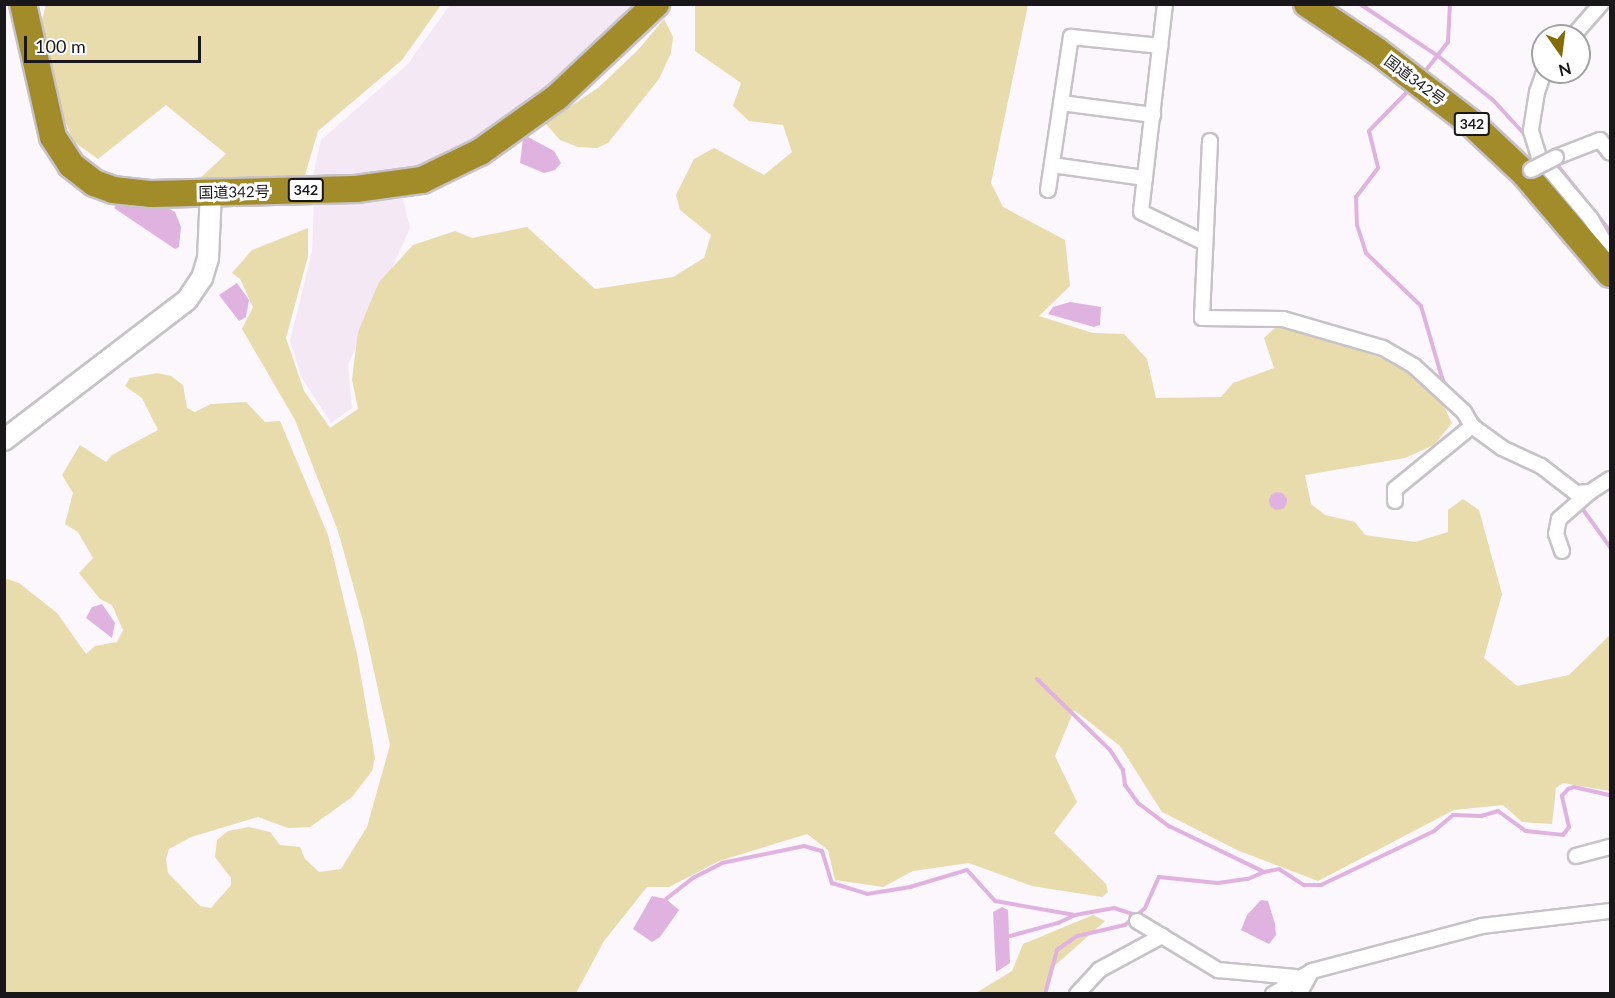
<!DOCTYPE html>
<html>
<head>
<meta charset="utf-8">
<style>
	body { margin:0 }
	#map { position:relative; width:1615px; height:998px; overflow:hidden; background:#fcf7fc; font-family:Lato,"Noto Sans JP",sans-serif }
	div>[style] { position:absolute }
	.built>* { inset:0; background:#f3e8f3 }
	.green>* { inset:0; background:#e8dbac }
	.water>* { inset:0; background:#e0b2e0 }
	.round { border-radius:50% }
	.stream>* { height:4px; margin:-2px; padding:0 2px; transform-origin:2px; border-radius:2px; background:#e0b2e0 }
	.roads { filter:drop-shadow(2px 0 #c7c2c7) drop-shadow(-2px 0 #c7c2c7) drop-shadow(0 2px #c7c2c7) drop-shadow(0 -2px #c7c2c7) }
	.street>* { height:14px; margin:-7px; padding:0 7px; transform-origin:7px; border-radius:7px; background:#fff }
	.secondary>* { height:20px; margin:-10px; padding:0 10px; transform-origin:10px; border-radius:10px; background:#fff }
	.highway>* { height:26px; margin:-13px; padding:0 13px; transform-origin:13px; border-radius:13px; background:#a28b29 }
	.bridges { filter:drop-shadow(2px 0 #c7c2c7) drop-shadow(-2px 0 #c7c2c7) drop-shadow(0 2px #c7c2c7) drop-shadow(0 -2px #c7c2c7) }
	.street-bridge>* { height:14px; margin:-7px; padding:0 7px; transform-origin:7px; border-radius:7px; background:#fff }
	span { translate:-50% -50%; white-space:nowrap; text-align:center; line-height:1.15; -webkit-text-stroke:6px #fff; paint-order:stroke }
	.shield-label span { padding:2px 4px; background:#fff; border:2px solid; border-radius:4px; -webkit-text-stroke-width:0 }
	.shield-label { font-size:14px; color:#191719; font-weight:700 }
	.street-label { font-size:15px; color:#191719 }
	.frame { position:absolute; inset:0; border:6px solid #191719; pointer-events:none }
	.north { position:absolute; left:1531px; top:24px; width:60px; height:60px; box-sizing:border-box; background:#fff; border:2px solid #a3a2a3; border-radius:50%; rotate:166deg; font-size:16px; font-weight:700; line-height:24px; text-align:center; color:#191719 }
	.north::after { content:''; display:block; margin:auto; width:21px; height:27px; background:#816c07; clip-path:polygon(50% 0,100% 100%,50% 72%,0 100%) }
	.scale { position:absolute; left:24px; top:36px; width:177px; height:27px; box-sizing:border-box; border:3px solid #191719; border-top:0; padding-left:8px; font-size:18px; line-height:21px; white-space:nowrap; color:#191719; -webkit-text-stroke:4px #fff; paint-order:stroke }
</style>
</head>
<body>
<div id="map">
	<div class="built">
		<i style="clip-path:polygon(450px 5px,642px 5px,557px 84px,426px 168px,389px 176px,312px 181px,321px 140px,407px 65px)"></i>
		<i style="clip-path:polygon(403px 199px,410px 228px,348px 365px,352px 408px,331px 423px,302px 378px,290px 341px,312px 252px,314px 203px)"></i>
	</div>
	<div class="green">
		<i style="clip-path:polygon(46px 4px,441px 5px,402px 60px,318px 131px,305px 175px,195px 183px,226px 154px,166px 105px,98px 159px,73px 141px,50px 83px,42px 20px)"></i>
		<i style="clip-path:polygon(695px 5px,1028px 5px,991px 183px,1003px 207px,1065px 240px,1070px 286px,1039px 316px,1093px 333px,1124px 334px,1147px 359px,1156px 398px,1221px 397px,1233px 383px,1274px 368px,1264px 338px,1275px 328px,1308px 326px,1332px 341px,1404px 366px,1438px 394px,1452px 423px,1434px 445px,1405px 458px,1305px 475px,1311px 504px,1325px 515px,1355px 522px,1365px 535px,1415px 542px,1448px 532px,1448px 510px,1463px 499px,1479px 510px,1502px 594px,1484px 658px,1517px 686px,1569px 675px,1610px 635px,1610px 791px,1563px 783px,1556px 788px,1552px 824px,1522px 822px,1503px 805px,1454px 810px,1318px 881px,1237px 850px,1162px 812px,1120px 746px,1074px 710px,1055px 756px,1077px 802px,1054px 833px,1106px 884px,1108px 892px,1102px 897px,1032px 886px,969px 863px,913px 871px,883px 887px,835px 880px,828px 850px,807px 834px,719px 861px,669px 887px,647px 887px,604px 941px,576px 993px,5px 993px,4px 578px,19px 583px,57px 613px,86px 654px,95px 646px,117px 642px,123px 630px,112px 605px,100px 599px,79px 573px,93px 558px,78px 532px,65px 524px,73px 493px,62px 475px,80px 445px,106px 462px,112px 455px,158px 430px,142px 398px,125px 386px,130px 378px,157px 373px,171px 376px,183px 385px,187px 408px,195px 412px,211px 404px,246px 402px,265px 422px,280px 421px,328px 535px,357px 654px,375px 758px,372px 771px,352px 797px,310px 827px,288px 828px,258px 817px,191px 837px,169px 849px,166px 859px,168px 873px,200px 906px,211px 908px,231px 885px,231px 878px,215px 857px,217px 840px,228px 831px,249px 827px,270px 832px,280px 845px,300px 847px,305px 859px,319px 872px,341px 869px,367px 827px,390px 745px,363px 621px,338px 531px,295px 420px,242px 329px,253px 307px,240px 279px,232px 273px,252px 250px,308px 228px,308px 256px,286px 338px,304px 391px,330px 428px,358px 409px,352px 379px,358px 332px,379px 282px,413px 245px,455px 231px,472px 238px,527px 227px,595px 289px,673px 277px,704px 258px,711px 235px,680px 210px,676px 195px,694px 159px,714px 148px,764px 175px,792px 152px,783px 125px,749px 121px,733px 106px,741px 83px,695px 51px)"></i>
		<i style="clip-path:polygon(664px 19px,673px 37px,671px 53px,659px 79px,608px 143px,597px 148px,578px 147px,560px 140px,545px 123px,598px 88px,638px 50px)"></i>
		<i style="clip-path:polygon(1093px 915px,1105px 921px,1051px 969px,1047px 993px,976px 993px,1012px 971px,1023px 944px)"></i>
	</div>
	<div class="water">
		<i style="clip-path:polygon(528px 137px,554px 151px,561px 163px,555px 170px,544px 173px,520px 163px,523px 139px)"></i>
		<i style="clip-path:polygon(118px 203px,139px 208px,164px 206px,175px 212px,181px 227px,179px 247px,175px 249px,114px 208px)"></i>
		<i style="clip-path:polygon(237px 283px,249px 300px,246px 317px,239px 321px,219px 295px)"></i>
		<i style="clip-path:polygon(1070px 302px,1101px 307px,1100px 325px,1094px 327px,1048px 314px,1053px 307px)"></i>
		<i class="round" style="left:1269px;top:492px;width:18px;height:18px"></i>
		<i style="clip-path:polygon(102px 604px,115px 623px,112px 638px,86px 618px,92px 607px)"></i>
		<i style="clip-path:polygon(652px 896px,666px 899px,679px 910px,660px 937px,652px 942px,633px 929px)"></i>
		<i style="clip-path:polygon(1261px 900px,1268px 901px,1275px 924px,1276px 935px,1269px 944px,1241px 930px,1247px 915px)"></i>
		<i style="clip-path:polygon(1002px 907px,1008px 910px,1010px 963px,996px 972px,993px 912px)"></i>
	</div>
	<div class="stream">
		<i style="left:1360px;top:4px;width:94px;rotate:33.7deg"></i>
		<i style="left:1438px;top:56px;width:70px;rotate:38.7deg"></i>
		<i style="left:1493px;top:100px;width:52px;rotate:47.4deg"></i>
		<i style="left:1423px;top:74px;width:41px;rotate:-52deg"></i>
		<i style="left:1448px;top:42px;width:38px;rotate:-87deg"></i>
		<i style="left:1410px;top:89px;width:59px;rotate:134.3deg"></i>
		<i style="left:1369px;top:131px;width:38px;rotate:76deg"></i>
		<i style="left:1378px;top:168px;width:36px;rotate:127deg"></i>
		<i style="left:1356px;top:197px;width:28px;rotate:88deg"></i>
		<i style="left:1357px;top:225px;width:29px;rotate:72deg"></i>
		<i style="left:1366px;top:253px;width:76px;rotate:43.9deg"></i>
		<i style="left:1421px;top:306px;width:78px;rotate:73.7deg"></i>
		<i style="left:1443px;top:381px;width:18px;rotate:49deg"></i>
		<i style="left:1554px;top:161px;width:90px;rotate:51.3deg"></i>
		<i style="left:1467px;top:406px;width:32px;rotate:51deg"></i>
		<i style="left:1579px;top:504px;width:53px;rotate:54.2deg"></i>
		<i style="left:1037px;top:679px;width:102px;rotate:44.2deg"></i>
		<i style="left:1110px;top:750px;width:24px;rotate:57deg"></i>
		<i style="left:1123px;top:770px;width:15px;rotate:82deg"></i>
		<i style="left:1125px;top:785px;width:22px;rotate:54deg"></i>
		<i style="left:1138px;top:803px;width:39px;rotate:37deg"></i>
		<i style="left:1169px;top:826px;width:106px;rotate:25.8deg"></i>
		<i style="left:1264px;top:872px;width:15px;rotate:-11deg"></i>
		<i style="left:1279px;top:869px;width:30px;rotate:33deg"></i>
		<i style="left:1304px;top:885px;width:17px"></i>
		<i style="left:1321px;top:885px;width:125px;rotate:-25.5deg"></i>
		<i style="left:1434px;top:831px;width:25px;rotate:-40deg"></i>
		<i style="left:1453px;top:815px;width:28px;rotate:2deg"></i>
		<i style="left:1481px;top:816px;width:18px;rotate:-16deg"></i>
		<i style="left:1498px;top:811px;width:34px;rotate:36deg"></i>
		<i style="left:1526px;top:831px;width:37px;rotate:6deg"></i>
		<i style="left:1563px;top:835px;width:10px;rotate:-53deg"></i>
		<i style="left:1569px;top:827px;width:32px;rotate:-103deg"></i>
		<i style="left:1562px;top:796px;width:9px;rotate:-49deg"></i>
		<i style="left:1568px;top:789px;width:6px;rotate:-18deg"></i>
		<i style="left:1574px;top:787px;width:37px;rotate:13deg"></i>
		<i style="left:666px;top:899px;width:34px;rotate:-38deg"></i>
		<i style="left:693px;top:878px;width:33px;rotate:-27deg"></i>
		<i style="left:722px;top:863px;width:84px;rotate:-11.7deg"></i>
		<i style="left:804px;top:846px;width:19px;rotate:16deg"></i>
		<i style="left:822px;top:851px;width:34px;rotate:73deg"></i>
		<i style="left:832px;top:883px;width:37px;rotate:17deg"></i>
		<i style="left:867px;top:894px;width:44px;rotate:-9.2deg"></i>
		<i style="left:910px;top:887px;width:59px;rotate:-16.6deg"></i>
		<i style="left:967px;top:870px;width:42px;rotate:47.9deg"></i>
		<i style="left:995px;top:901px;width:81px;rotate:9.9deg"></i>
		<i style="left:1010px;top:936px;width:50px;rotate:-15.2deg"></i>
		<i style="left:1058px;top:923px;width:19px;rotate:-25deg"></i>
		<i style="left:1075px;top:915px;width:40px;rotate:-10deg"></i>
		<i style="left:1114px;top:908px;width:23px;rotate:18deg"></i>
		<i style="left:1045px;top:994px;width:46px;rotate:-74.7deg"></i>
		<i style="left:1057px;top:950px;width:24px;rotate:-35deg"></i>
		<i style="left:1077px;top:936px;width:49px;rotate:-12.9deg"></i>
		<i style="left:1125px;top:925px;width:26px;rotate:-40deg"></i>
		<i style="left:1145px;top:908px;width:34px;rotate:-66deg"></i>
		<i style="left:1159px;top:877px;width:59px;rotate:5.8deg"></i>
		<i style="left:1218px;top:883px;width:30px;rotate:-8deg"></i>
		<i style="left:1248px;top:879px;width:17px;rotate:-24deg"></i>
	</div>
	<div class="roads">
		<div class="street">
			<i style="left:1165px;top:4px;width:209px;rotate:96.6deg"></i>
			<i style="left:1141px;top:212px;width:71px;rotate:25.8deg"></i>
			<i style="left:1573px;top:36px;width:43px;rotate:-48.8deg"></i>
			<i style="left:1544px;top:72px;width:21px;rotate:109deg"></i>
			<i style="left:1537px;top:92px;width:39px;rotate:99deg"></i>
			<i style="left:1531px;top:131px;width:27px;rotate:73deg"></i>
			<i style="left:1539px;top:157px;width:81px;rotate:50deg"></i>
			<i style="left:1591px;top:219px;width:38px;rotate:60deg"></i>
			<i style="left:1061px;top:103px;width:93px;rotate:7.4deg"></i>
			<i style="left:1210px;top:141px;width:177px;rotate:92.6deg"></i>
			<i style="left:1202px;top:318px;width:81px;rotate:0.7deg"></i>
			<i style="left:1283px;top:319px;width:104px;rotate:16.2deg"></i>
			<i style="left:1383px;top:348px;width:36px;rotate:30deg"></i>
			<i style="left:1414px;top:366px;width:68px;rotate:42.6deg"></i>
			<i style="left:1464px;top:412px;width:16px;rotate:60deg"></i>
			<i style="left:1472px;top:426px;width:37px;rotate:36deg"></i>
			<i style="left:1502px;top:448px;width:43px;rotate:24.8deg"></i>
			<i style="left:1541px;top:466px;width:44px;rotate:37.6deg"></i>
			<i style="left:1576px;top:493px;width:14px;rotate:-4deg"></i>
			<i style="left:1590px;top:492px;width:24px;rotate:-33deg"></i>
			<i style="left:1556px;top:157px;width:47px;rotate:-21.1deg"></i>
			<i style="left:1600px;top:140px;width:16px;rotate:52deg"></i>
			<i style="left:1052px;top:165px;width:94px;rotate:8deg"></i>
			<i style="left:1048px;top:190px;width:155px;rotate:-81.5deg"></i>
			<i style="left:1071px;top:37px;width:90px;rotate:5.7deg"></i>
			<i style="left:1395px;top:501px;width:12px;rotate:-90deg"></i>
			<i style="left:1395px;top:489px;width:99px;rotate:-39.3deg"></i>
			<i style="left:1562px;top:551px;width:18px;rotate:-109deg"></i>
			<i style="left:1556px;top:534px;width:15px;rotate:-79deg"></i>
			<i style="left:1559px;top:519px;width:41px;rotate:-41.1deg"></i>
			<i style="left:1576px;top:856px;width:35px;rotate:-15deg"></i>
			<i style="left:1137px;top:921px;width:95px;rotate:31.2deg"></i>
			<i style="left:1218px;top:970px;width:78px;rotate:5.1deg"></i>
			<i style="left:1077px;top:994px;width:33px;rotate:-47deg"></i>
			<i style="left:1099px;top:970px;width:72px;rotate:-28.4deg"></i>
			<i style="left:1273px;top:994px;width:45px;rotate:-30.5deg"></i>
			<i style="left:1312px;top:971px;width:176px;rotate:-14.8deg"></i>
			<i style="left:1482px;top:926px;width:129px;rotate:-6.7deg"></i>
			<i style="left:1299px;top:994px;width:26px;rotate:-61deg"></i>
		</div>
		<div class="secondary">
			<i style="left:4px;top:440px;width:230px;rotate:-37.4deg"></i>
			<i style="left:187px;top:300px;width:27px;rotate:-56deg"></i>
			<i style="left:202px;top:278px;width:21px;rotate:-73deg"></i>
			<i style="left:208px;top:258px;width:66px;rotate:-87.4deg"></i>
		</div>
		<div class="highway">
			<i style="left:23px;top:4px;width:136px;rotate:77.3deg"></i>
			<i style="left:53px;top:137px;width:33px;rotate:57deg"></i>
			<i style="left:71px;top:165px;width:29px;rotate:38deg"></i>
			<i style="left:94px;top:183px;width:20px;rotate:20deg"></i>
			<i style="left:113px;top:190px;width:39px;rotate:6deg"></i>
			<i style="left:152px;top:194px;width:204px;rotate:-1.4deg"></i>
			<i style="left:356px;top:189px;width:67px;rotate:-7.8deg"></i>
			<i style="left:422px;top:180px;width:64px;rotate:-25.8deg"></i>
			<i style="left:480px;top:152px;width:95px;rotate:-35.5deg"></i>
			<i style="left:557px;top:97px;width:136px;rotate:-43.2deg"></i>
			<i style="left:1307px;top:4px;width:84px;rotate:33.9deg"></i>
			<i style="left:1377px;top:51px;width:120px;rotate:37.5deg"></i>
			<i style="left:1472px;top:124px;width:73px;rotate:43.3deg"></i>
			<i style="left:1525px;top:174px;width:131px;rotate:49.6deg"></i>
		</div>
	</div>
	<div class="bridges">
		<div class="street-bridge">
			<i style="left:1531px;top:170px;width:28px;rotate:-27deg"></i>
		</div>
	</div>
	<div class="shield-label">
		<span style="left:1472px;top:124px">342</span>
		<span style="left:306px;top:190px">342</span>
	</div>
	<div class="street-label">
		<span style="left:1415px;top:80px;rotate:37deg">国道342号</span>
		<span style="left:234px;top:192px;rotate:-1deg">国道342号</span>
	</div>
	<div class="frame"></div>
	<div class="north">N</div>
	<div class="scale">100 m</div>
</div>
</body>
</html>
